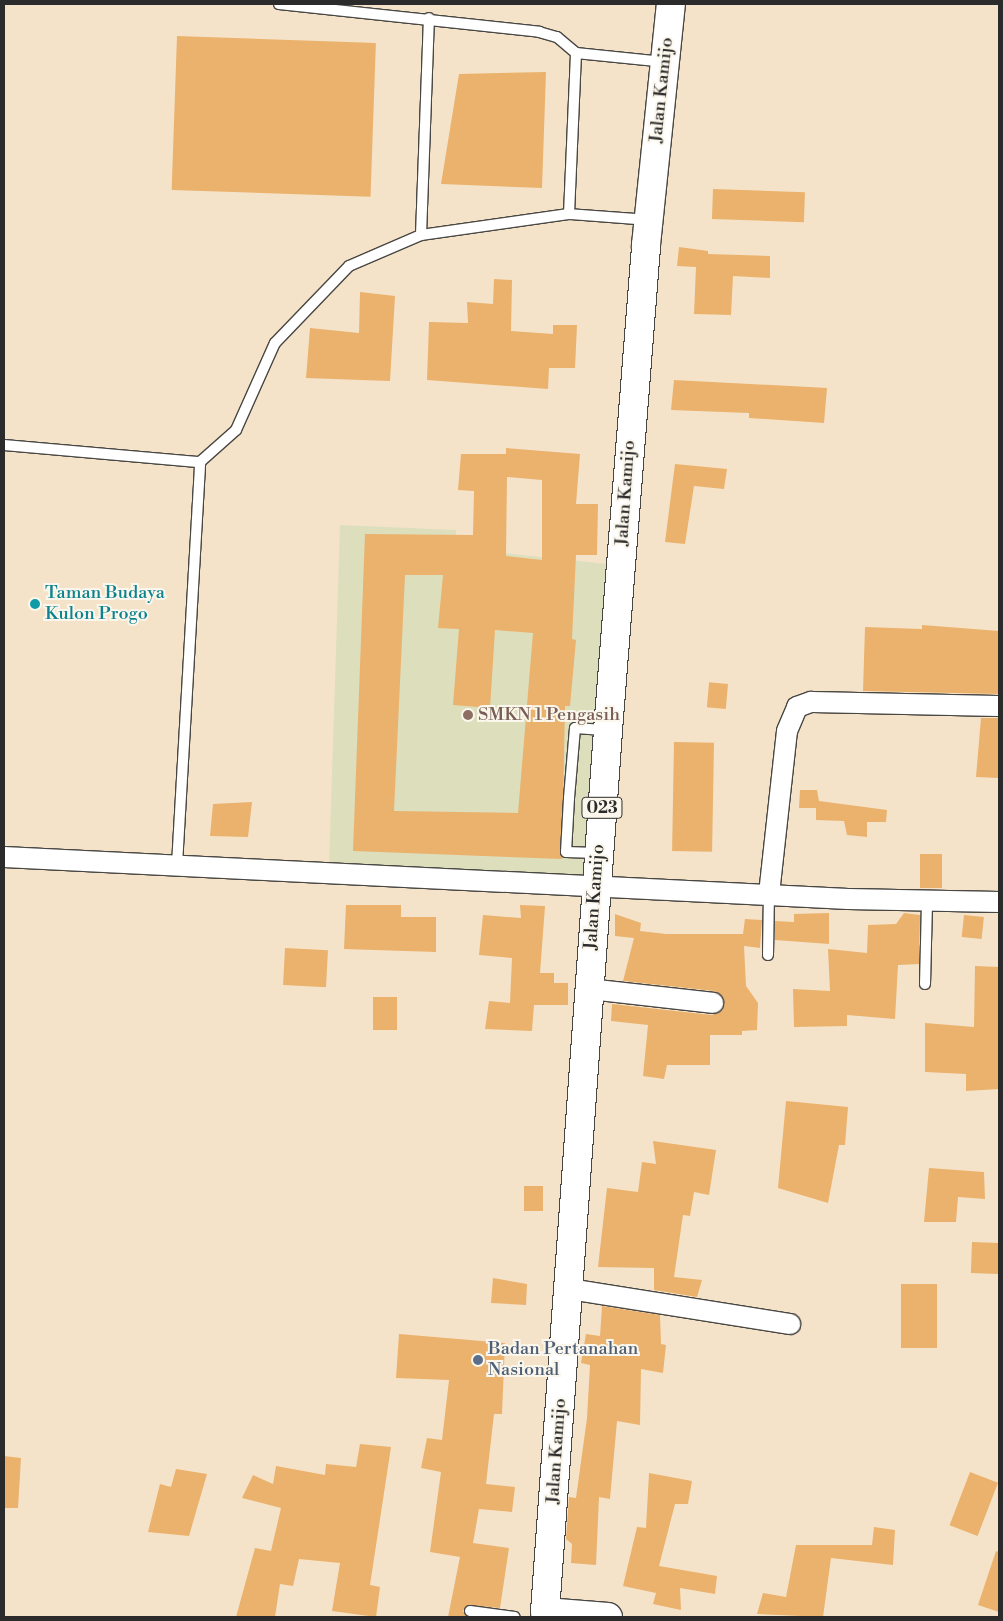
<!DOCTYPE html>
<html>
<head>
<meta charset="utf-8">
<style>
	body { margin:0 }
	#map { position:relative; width:1003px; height:1621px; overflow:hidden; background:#f5e3c9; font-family:"Libre Bodoni",serif }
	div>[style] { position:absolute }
	.built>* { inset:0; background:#dddebc }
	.building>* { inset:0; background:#eab26c; transform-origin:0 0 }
	.roads { filter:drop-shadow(1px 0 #494743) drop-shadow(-1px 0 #494743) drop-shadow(0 1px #494743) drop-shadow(0 -1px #494743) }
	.lane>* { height:10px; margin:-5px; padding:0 5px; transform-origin:5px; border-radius:5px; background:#fff }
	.street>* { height:20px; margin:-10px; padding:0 10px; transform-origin:10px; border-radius:10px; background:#fff }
	.primary>* { height:28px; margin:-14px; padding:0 14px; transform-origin:14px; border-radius:14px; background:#fff }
	.dots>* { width:14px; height:14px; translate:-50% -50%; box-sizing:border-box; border:2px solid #fbf7ec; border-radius:50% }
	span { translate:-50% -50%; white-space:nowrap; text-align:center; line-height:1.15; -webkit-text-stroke:4px #fbf7ec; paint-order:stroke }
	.shield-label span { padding:1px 4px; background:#fbf7ec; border:1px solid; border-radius:4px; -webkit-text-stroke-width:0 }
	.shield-label { font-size:16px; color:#2b2b2b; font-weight:700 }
	.street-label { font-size:18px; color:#2b2b2b }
	.culture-label { font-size:18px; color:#0d838f }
	.left { translate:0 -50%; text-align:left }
	.education-label { font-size:18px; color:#785e54 }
	.service-label { font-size:18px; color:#4e5e75 }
	.frame { position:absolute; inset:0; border:5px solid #2b2b2b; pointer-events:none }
</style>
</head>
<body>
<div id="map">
	<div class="built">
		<i style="clip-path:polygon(340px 525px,456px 530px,456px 548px,616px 565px,588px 877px,329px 866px)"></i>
	</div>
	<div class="building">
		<i style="left:177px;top:36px;width:199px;height:154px;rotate:2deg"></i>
		<i style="clip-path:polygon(546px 72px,542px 188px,441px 184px,459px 74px)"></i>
		<i style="left:713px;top:189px;width:92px;height:30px;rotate:2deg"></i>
		<i style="clip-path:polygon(679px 247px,708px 251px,708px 254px,770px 256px,770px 278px,733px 276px,731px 315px,694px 314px,696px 267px,677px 266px)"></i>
		<i style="clip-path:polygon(494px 279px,512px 280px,511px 331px,553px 334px,553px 325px,577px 325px,575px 368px,549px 368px,548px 389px,427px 380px,429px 322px,468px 323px,467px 302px,493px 304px)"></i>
		<i style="clip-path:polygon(360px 292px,395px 296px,390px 381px,306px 378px,310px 328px,359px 333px)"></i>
		<i style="clip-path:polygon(674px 380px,827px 388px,824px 423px,749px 418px,749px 413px,671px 410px)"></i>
		<i style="clip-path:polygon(evenodd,506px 448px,580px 454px,576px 504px,598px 504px,597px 555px,576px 555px,572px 639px,576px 640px,570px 706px,565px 706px,562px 859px,353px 851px,365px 534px,473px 535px,474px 491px,458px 490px,461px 454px,506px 454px,506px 448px,507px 477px,542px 480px,542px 560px,506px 556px,507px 477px,506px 448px,405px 575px,443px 575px,438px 628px,459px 629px,453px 705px,490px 708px,495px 630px,533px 633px,518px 813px,394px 811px,405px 575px)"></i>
		<i style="clip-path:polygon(675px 464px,727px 469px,724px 489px,694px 486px,685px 544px,665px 542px)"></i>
		<i style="clip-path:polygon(922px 625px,999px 631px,999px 694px,863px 691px,865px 627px,922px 629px)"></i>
		<i style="left:728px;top:684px;width:25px;height:19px;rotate:95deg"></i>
		<i style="clip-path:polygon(981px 718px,999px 718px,998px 778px,976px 777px)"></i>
		<i style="left:674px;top:742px;width:40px;height:109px;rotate:1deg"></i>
		<i style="clip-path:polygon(800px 790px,817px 790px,819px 801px,887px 810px,886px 822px,867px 822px,867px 837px,847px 835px,844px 821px,816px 820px,816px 808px,799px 808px)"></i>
		<i style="clip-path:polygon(252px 802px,248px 837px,210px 836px,213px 804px)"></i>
		<i style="left:920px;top:854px;width:22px;height:34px"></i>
		<i style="clip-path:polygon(346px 905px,401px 905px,401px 917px,436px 917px,436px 952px,344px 949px)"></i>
		<i style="clip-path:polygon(520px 905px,545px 906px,540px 973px,554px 973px,554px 983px,568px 983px,568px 1005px,534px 1005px,532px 1031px,485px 1029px,489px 1001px,510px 1003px,512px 958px,479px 955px,483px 915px,521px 918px)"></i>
		<i style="clip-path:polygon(829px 913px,829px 944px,775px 940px,775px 921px,794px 922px,794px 914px)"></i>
		<i style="clip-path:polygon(904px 913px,920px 915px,919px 964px,898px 965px,895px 1019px,847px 1015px,847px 1026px,794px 1027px,793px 989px,830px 991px,828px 949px,867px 953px,868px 925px,896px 924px)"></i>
		<i style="clip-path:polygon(615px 914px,641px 923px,640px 931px,666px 934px,743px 934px,745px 919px,762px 920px,760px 948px,744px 946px,746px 986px,758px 1003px,757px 1030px,742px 1031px,742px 1035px,710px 1035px,710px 1065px,667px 1065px,664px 1079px,643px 1076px,648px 1025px,611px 1021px,612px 1004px,712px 1015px,723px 1010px,724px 999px,714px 991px,623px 981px,634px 938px,615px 936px)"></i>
		<i style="left:964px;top:915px;width:20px;height:22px;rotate:6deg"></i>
		<i style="left:285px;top:948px;width:43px;height:37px;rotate:3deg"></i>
		<i style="clip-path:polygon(975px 966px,999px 967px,999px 1089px,966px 1091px,966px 1074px,925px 1072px,925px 1023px,974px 1027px)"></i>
		<i style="left:373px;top:997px;width:24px;height:33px"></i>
		<i style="clip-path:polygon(786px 1101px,848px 1107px,845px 1145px,839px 1145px,828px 1203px,778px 1188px)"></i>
		<i style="clip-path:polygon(653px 1141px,716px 1150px,709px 1195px,694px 1192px,690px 1216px,683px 1215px,674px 1277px,702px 1280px,697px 1297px,654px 1290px,654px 1268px,598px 1267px,607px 1188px,638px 1192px,642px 1162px,656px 1164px)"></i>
		<i style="clip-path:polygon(929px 1168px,984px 1172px,985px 1199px,958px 1197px,956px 1222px,924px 1222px)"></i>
		<i style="left:524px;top:1186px;width:19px;height:25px"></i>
		<i style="left:972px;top:1242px;width:27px;height:31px;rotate:2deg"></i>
		<i style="clip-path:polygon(493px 1278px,527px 1284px,526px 1305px,491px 1303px)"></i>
		<i style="left:901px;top:1284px;width:36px;height:64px"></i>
		<i style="clip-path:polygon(602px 1306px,660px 1315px,661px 1344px,666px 1345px,663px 1373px,641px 1369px,640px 1425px,617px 1421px,610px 1499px,599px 1497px,596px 1565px,571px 1563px,572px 1544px,566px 1539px,569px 1497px,576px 1498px,587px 1418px,590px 1365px,581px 1363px,586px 1334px,600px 1336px)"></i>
		<i style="clip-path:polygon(399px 1334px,505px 1343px,502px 1414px,494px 1414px,486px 1484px,515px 1487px,512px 1512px,479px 1509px,473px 1543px,509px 1548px,500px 1608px,468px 1605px,463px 1611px,468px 1617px,448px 1617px,460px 1557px,430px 1552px,441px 1472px,421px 1468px,427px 1438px,442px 1440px,449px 1380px,396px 1378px)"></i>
		<i style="clip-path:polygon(360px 1444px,391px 1447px,370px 1585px,380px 1587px,376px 1617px,332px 1611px,340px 1563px,299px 1559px,293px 1586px,280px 1584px,275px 1617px,236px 1617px,255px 1548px,271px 1551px,281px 1508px,242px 1498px,253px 1475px,273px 1484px,276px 1466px,325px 1475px,326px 1464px,356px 1467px)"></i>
		<i style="clip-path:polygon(4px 1456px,21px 1458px,18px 1508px,4px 1508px)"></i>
		<i style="clip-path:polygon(176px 1469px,207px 1474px,189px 1536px,148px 1532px,160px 1484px,171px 1487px)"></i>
		<i style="left:970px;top:1472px;width:30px;height:57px;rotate:21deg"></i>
		<i style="clip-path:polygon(649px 1473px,692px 1481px,688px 1504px,675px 1504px,659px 1566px,717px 1576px,715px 1594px,680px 1588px,681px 1610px,653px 1604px,656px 1593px,623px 1586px,637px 1527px,646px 1528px)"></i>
		<i style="clip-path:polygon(874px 1527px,895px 1530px,893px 1565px,831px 1558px,823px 1617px,757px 1614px,763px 1593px,786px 1597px,796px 1545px,872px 1545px)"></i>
		<i style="clip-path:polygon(996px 1551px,999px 1552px,999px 1612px,978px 1605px)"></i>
	</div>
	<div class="roads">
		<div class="lane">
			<i style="left:279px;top:4px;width:262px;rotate:6.1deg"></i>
			<i style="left:539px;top:32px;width:19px;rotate:16deg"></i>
			<i style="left:557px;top:37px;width:25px;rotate:40deg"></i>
			<i style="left:576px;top:53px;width:88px;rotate:5.8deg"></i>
			<i style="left:569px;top:214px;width:79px;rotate:4.3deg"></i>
			<i style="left:421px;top:235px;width:217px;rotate:-87.9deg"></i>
			<i style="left:4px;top:445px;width:197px;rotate:5deg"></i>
			<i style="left:200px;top:462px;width:48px;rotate:-41.6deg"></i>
			<i style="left:236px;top:430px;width:95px;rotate:-65.9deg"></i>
			<i style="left:275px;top:343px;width:107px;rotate:-46.1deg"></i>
			<i style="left:349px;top:266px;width:78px;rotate:-23.3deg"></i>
			<i style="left:421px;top:235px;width:149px;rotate:-8.1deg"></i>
			<i style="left:569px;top:214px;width:161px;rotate:-87.5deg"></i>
			<i style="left:597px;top:853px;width:31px;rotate:-178deg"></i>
			<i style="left:566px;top:852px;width:54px;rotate:-86.8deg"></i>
			<i style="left:569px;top:798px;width:70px;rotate:-85.1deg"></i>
			<i style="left:575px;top:728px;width:32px;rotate:4deg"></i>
			<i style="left:177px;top:865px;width:404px;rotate:-86.7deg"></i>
			<i style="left:768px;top:955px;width:61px;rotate:-89.1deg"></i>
			<i style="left:925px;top:984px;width:84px;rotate:-88.6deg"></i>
			<i style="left:470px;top:1611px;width:45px;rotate:7.6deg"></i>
		</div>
		<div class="street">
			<i style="left:4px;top:857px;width:845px;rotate:2.85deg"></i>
			<i style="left:848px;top:899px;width:151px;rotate:1.1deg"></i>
			<i style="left:769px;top:894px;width:164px;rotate:-83.7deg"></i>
			<i style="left:787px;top:731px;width:26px;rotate:-67deg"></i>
			<i style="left:797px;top:707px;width:15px;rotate:-20deg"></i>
			<i style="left:811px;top:702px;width:188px;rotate:1.2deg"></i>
			<i style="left:589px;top:989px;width:125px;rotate:6.4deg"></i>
			<i style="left:569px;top:1289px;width:224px;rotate:9deg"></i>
		</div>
		<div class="primary">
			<i style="left:608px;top:1617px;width:63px;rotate:-175.5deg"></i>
			<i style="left:545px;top:1612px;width:884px;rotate:-85.91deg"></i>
			<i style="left:608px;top:730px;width:486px;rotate:-85.5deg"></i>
			<i style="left:646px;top:245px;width:242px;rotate:-84.1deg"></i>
		</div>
	</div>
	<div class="dots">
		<i style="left:35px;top:604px;background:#0f9aa8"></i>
		<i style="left:468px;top:715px;background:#8d6e63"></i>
		<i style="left:478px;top:1360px;background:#5c6f8a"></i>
	</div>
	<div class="shield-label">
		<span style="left:602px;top:808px">023</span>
	</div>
	<div class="street-label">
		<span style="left:662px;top:90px;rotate:-84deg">Jalan Kamijo</span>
		<span style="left:626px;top:493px;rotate:-86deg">Jalan Kamijo</span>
		<span style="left:595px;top:897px;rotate:-86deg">Jalan Kamijo</span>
		<span style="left:557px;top:1451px;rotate:-86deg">Jalan Kamijo</span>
	</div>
	<div class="culture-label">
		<span class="left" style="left:45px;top:604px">Taman Budaya<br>Kulon Progo</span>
	</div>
	<div class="education-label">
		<span class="left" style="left:478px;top:715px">SMKN 1 Pengasih</span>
	</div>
	<div class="service-label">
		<span class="left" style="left:488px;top:1360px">Badan Pertanahan<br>Nasional</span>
	</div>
	<div class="frame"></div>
</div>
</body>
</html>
